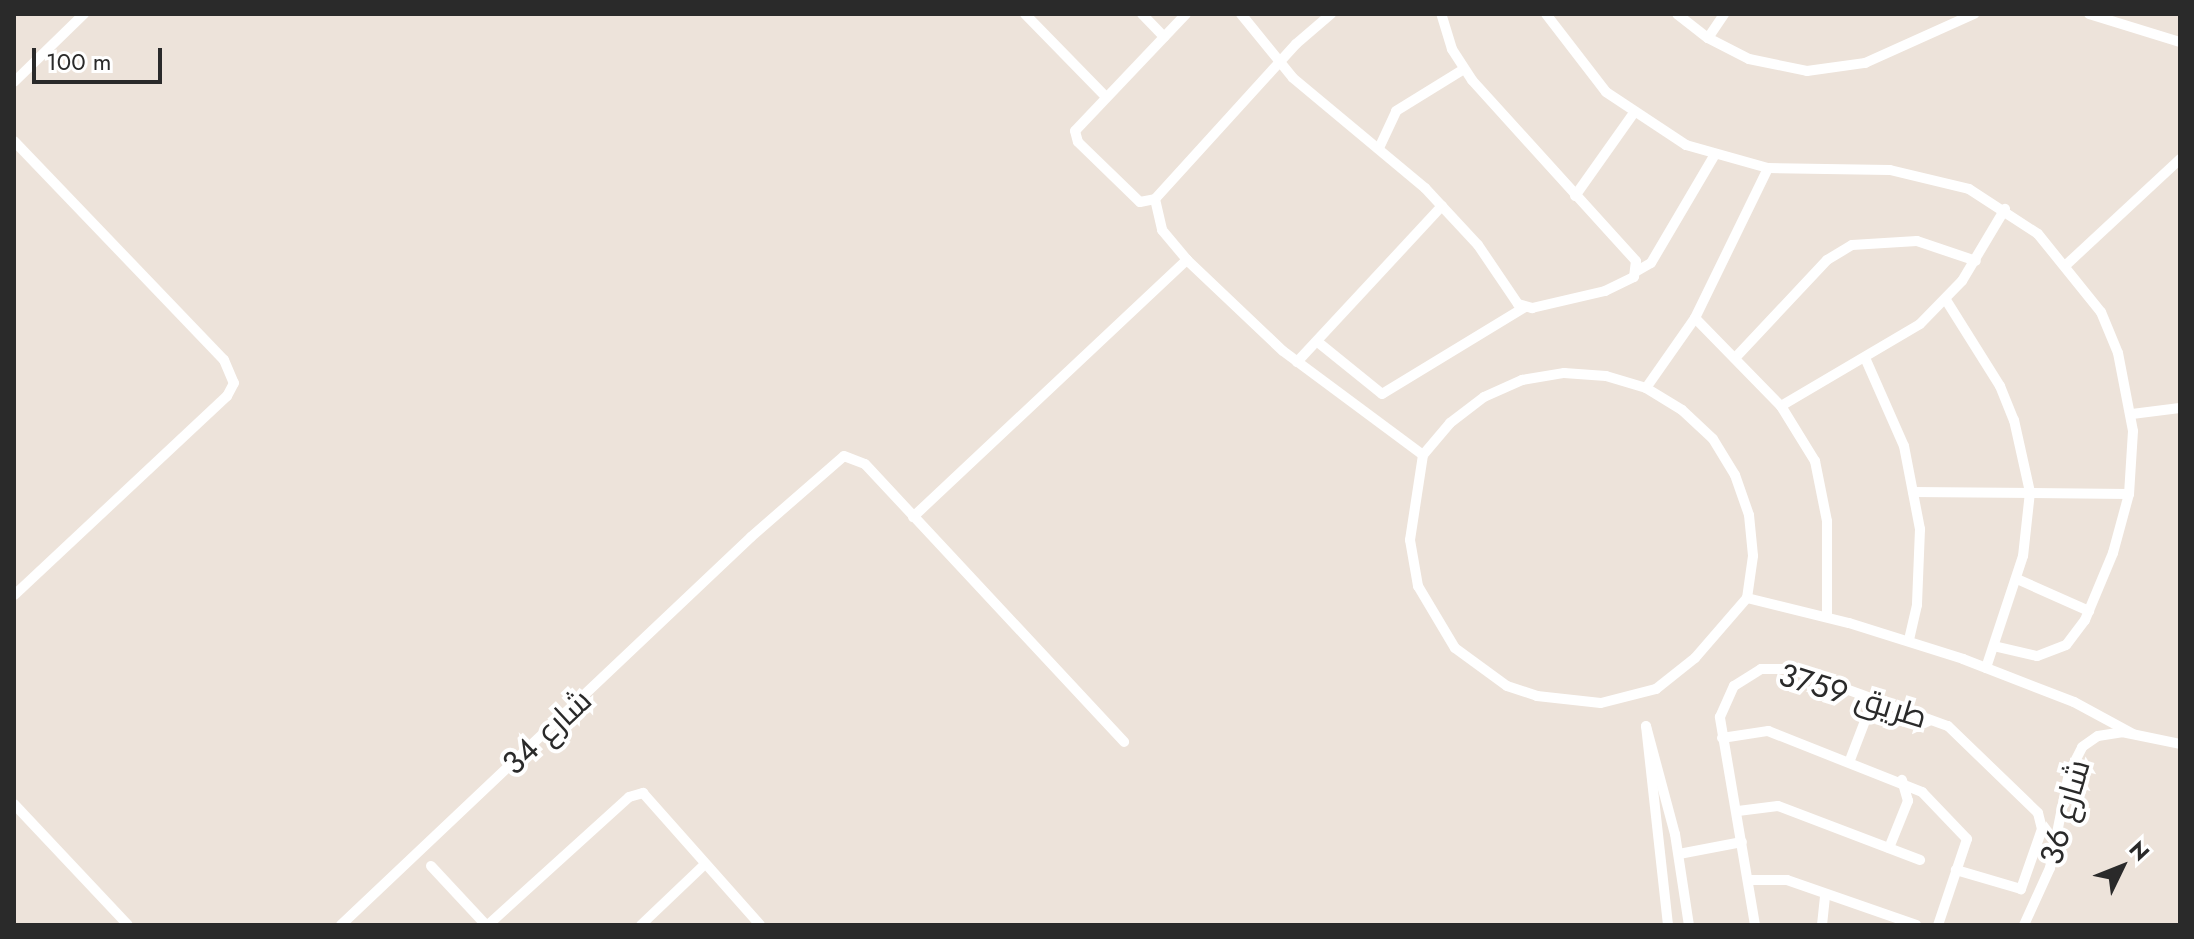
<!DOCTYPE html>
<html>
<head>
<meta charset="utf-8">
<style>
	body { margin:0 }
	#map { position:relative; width:2194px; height:939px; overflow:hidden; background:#ede3da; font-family:Jost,Cairo,sans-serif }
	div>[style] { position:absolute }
	.street>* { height:10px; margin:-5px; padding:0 5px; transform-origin:5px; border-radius:5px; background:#fff }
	span { translate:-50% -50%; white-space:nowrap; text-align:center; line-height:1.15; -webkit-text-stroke:8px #fff; paint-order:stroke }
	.street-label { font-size:32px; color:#2a2a2a }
	.frame { position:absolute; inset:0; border:16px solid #2a2a2a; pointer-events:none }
	.north { position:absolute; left:2082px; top:827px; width:80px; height:80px; -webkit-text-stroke:6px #fff; paint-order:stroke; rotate:47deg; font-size:22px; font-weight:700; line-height:32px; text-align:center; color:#2a2a2a }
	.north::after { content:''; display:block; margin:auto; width:28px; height:36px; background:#2a2a2a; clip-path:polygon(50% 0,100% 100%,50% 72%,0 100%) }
	.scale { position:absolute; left:32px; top:48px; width:130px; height:36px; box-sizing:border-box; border:4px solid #2a2a2a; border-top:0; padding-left:10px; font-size:24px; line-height:28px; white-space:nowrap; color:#2a2a2a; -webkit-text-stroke:6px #fff; paint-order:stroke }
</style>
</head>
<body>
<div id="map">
	<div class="street">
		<i style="left:1025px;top:14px;width:115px;rotate:45.7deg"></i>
		<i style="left:1142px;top:14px;width:32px;rotate:46deg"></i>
		<i style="left:1186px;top:14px;width:161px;rotate:133.5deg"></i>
		<i style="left:1075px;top:131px;width:11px;rotate:75deg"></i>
		<i style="left:1078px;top:142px;width:86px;rotate:44.1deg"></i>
		<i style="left:1140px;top:202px;width:15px;rotate:-11deg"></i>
		<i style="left:1155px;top:199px;width:210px;rotate:-47.7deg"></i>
		<i style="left:1296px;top:44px;width:46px;rotate:-40.6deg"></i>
		<i style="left:1241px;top:14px;width:82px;rotate:50.9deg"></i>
		<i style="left:1293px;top:78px;width:172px;rotate:39.8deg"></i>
		<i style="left:1425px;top:188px;width:78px;rotate:47.1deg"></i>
		<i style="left:1478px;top:245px;width:71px;rotate:55.9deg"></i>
		<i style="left:1518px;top:304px;width:15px;rotate:16deg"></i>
		<i style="left:1532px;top:308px;width:75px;rotate:-13.1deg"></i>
		<i style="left:1605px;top:291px;width:32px;rotate:-26deg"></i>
		<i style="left:1634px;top:277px;width:16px;rotate:-83deg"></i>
		<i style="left:1636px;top:261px;width:244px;rotate:-132.2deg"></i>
		<i style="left:1472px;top:80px;width:37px;rotate:-123deg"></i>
		<i style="left:1452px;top:49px;width:37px;rotate:-107deg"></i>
		<i style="left:1546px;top:14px;width:98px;rotate:52.4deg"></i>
		<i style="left:1606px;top:92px;width:96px;rotate:33.5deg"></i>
		<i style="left:1686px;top:145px;width:85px;rotate:15.7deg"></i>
		<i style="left:1768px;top:168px;width:122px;rotate:0.9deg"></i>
		<i style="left:1890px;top:170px;width:81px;rotate:13.5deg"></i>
		<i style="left:1969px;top:189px;width:82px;rotate:33.1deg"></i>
		<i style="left:2038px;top:234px;width:100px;rotate:51.1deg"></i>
		<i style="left:2101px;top:312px;width:44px;rotate:67.5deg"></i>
		<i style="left:2118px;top:353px;width:79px;rotate:79.1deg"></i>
		<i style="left:2133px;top:431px;width:63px;rotate:93.6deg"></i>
		<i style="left:2129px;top:494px;width:61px;rotate:105.2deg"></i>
		<i style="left:2113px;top:553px;width:73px;rotate:112.7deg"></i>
		<i style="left:2085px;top:620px;width:31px;rotate:127deg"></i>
		<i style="left:2066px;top:645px;width:31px;rotate:159deg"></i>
		<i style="left:2037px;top:656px;width:44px;rotate:-166.9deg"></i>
		<i style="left:1677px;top:14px;width:39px;rotate:38deg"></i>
		<i style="left:1708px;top:38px;width:46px;rotate:27.1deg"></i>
		<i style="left:1749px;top:59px;width:59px;rotate:11.7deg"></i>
		<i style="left:1807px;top:71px;width:59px;rotate:-7.9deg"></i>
		<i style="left:1865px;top:63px;width:120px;rotate:-24.2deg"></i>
		<i style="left:2089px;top:14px;width:95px;rotate:17.1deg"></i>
		<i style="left:1708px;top:38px;width:29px;rotate:-56deg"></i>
		<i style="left:14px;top:82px;width:98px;rotate:-44.2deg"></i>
		<i style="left:14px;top:141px;width:303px;rotate:46.2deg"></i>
		<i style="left:224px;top:360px;width:25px;rotate:67deg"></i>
		<i style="left:234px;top:383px;width:15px;rotate:118deg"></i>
		<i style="left:227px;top:396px;width:291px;rotate:136.9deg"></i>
		<i style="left:1380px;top:146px;width:38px;rotate:-65deg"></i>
		<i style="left:1396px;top:111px;width:80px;rotate:-31.7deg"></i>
		<i style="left:1575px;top:196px;width:100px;rotate:-54.7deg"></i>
		<i style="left:1155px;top:199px;width:32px;rotate:77deg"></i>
		<i style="left:1162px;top:230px;width:39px;rotate:50deg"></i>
		<i style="left:1187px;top:260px;width:132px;rotate:43.5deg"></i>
		<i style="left:1283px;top:351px;width:174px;rotate:36.6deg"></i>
		<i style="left:1423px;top:455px;width:86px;rotate:98.7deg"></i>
		<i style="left:1410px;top:540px;width:47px;rotate:80.1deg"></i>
		<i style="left:1418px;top:586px;width:72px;rotate:59.2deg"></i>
		<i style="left:1455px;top:648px;width:64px;rotate:36.2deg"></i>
		<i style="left:1507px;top:686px;width:32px;rotate:18deg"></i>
		<i style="left:1537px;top:696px;width:64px;rotate:6.2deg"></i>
		<i style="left:1601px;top:703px;width:57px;rotate:-14.3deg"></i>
		<i style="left:1656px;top:689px;width:50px;rotate:-38.5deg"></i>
		<i style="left:1695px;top:658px;width:79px;rotate:-49.1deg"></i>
		<i style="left:1747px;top:598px;width:105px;rotate:13.8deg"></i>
		<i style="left:1849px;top:623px;width:120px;rotate:17.5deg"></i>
		<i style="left:1963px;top:659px;width:119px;rotate:21.2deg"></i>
		<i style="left:2074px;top:702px;width:67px;rotate:28.5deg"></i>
		<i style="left:2066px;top:265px;width:156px;rotate:-42.9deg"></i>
		<i style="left:1637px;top:271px;width:16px;rotate:-30deg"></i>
		<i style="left:1651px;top:263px;width:124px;rotate:-59.5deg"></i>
		<i style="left:1946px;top:300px;width:102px;rotate:57.9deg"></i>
		<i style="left:2000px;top:386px;width:37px;rotate:68deg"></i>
		<i style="left:2014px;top:420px;width:74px;rotate:77.5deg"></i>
		<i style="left:2030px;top:492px;width:64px;rotate:96.2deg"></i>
		<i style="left:2023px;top:556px;width:118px;rotate:108.3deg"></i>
		<i style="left:1695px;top:318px;width:123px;rotate:45.7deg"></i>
		<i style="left:1781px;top:406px;width:65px;rotate:58.3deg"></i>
		<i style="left:1815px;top:461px;width:61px;rotate:78.7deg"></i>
		<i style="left:1827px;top:521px;width:96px;rotate:90deg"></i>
		<i style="left:1319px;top:343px;width:81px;rotate:39deg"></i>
		<i style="left:1382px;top:394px;width:167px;rotate:-31.3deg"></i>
		<i style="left:1736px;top:357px;width:133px;rotate:-46.8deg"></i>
		<i style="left:1827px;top:260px;width:29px;rotate:-31deg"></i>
		<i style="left:1852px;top:245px;width:65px;rotate:-3.5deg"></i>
		<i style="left:1917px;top:241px;width:62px;rotate:18.7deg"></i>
		<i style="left:1866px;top:360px;width:94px;rotate:66.2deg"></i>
		<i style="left:1904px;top:446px;width:85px;rotate:79.1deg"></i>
		<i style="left:1920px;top:529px;width:76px;rotate:92.3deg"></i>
		<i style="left:1917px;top:605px;width:37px;rotate:103deg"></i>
		<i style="left:1297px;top:362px;width:213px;rotate:-47.1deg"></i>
		<i style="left:1646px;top:388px;width:85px;rotate:-55deg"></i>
		<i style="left:1695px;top:318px;width:167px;rotate:-64deg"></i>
		<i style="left:1781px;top:406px;width:161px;rotate:-30.5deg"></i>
		<i style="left:1920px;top:324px;width:60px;rotate:-45.7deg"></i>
		<i style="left:1962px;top:281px;width:84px;rotate:-59.2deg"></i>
		<i style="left:2132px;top:414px;width:48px;rotate:-7.1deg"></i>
		<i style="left:1423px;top:455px;width:42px;rotate:-49.8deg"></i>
		<i style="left:1450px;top:423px;width:43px;rotate:-37.4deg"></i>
		<i style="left:1484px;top:397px;width:42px;rotate:-24.1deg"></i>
		<i style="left:1522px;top:380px;width:43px;rotate:-9.5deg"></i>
		<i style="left:1564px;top:373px;width:42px;rotate:4.1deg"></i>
		<i style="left:1606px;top:376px;width:42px;rotate:16.7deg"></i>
		<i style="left:1646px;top:388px;width:42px;rotate:31.4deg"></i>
		<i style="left:1682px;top:410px;width:42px;rotate:43.1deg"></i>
		<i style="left:1713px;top:439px;width:42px;rotate:58.6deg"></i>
		<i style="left:1735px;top:475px;width:42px;rotate:70.7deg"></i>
		<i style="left:1749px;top:515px;width:41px;rotate:84.4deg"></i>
		<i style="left:1753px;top:556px;width:42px;rotate:98.1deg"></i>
		<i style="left:1913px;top:492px;width:216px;rotate:0.5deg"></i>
		<i style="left:913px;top:517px;width:376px;rotate:-43.2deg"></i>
		<i style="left:2017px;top:579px;width:79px;rotate:24deg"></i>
		<i style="left:1722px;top:738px;width:47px;rotate:-8.7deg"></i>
		<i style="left:1768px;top:731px;width:166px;rotate:21.6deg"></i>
		<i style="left:1922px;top:792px;width:65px;rotate:46.2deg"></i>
		<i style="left:1967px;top:839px;width:91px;rotate:108.6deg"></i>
		<i style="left:1850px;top:760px;width:64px;rotate:-69deg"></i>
		<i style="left:14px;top:804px;width:166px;rotate:46.7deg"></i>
		<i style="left:1738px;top:811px;width:40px;rotate:-7.1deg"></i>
		<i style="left:1778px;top:806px;width:152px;rotate:20.8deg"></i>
		<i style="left:1889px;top:848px;width:51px;rotate:-68deg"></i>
		<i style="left:1908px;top:801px;width:22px;rotate:-106deg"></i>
		<i style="left:1679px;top:854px;width:64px;rotate:-10.8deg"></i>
		<i style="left:431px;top:866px;width:81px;rotate:47deg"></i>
		<i style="left:1749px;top:880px;width:38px"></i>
		<i style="left:1787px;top:880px;width:137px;rotate:19.2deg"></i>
		<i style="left:341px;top:925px;width:564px;rotate:-43.42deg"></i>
		<i style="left:751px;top:537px;width:123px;rotate:-41.1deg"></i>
		<i style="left:844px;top:456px;width:22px;rotate:21deg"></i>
		<i style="left:865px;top:464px;width:380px;rotate:47deg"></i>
		<i style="left:488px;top:925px;width:190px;rotate:-42.2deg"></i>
		<i style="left:629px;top:797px;width:15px;rotate:-16deg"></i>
		<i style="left:643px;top:793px;width:176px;rotate:48.4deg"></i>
		<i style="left:641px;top:925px;width:87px;rotate:-43.6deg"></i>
		<i style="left:1668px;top:925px;width:200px;rotate:-96.3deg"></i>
		<i style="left:1646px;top:726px;width:112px;rotate:75deg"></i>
		<i style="left:1675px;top:834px;width:92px;rotate:81.3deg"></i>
		<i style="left:1755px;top:925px;width:211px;rotate:-99.6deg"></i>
		<i style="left:1720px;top:717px;width:34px;rotate:-66deg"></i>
		<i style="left:1734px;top:686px;width:32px;rotate:-32deg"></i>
		<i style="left:1761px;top:669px;width:30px"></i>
		<i style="left:1791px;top:669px;width:167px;rotate:20deg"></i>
		<i style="left:1948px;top:726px;width:125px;rotate:44deg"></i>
		<i style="left:2038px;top:813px;width:16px;rotate:76deg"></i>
		<i style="left:2042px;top:829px;width:64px;rotate:109.3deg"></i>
		<i style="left:2021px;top:889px;width:68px;rotate:-163.7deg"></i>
		<i style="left:1822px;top:925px;width:31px;rotate:-84deg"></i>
		<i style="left:2024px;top:925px;width:63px;rotate:-65.5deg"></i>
		<i style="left:2050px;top:868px;width:97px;rotate:-78.7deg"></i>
		<i style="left:2069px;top:773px;width:29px;rotate:-63deg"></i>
		<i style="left:2082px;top:747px;width:19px;rotate:-35deg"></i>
		<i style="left:2098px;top:736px;width:24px;rotate:-9deg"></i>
		<i style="left:2122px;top:732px;width:59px;rotate:11.7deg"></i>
	</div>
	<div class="street-label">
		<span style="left:1853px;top:696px;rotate:17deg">طريق 3759</span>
		<span style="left:547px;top:732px;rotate:-43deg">شارع 34</span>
		<span style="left:2065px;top:812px;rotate:-74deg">شارع 36</span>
	</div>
	<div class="frame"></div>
	<div class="north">N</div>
	<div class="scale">100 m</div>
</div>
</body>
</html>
